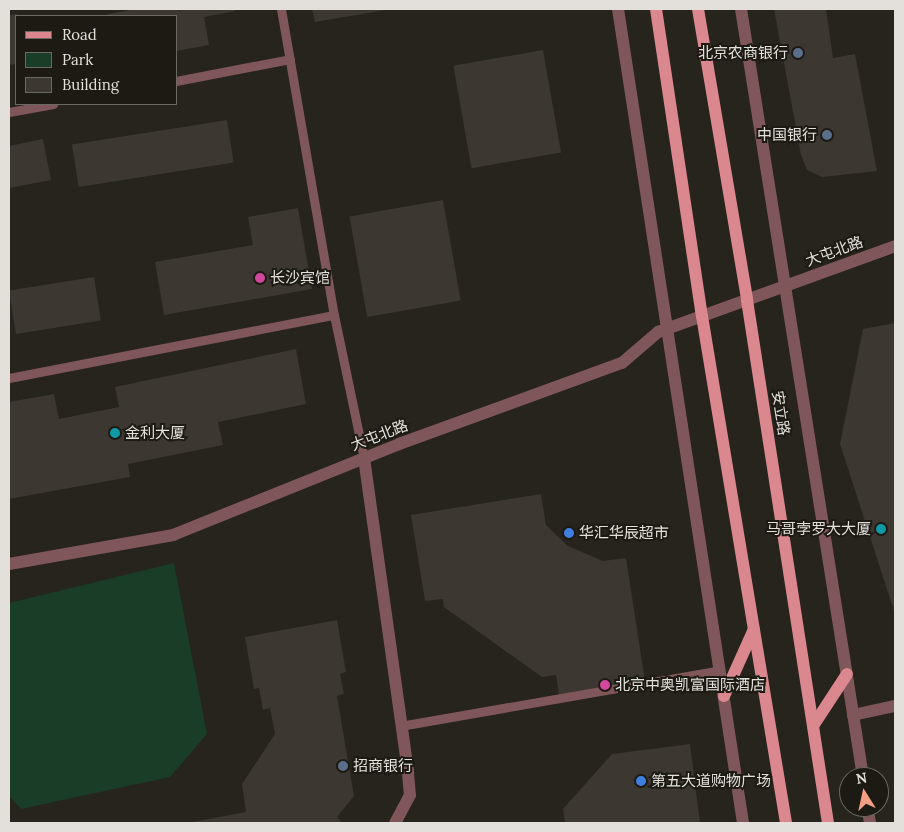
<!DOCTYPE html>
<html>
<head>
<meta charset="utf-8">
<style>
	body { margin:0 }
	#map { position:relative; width:904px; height:832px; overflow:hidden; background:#27231d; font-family:Lora,"Noto Sans SC",serif }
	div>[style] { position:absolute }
	.green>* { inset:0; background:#193d27 }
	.building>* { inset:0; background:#3c3731; transform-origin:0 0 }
	.path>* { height:3px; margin-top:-1.5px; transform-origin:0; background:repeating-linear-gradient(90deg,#635f5a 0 4px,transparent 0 8px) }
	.service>* { height:9px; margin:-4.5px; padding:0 4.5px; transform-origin:4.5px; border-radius:4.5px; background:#7f5659 }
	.minor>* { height:12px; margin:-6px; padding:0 6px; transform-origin:6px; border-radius:6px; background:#7f5659 }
	.tertiary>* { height:12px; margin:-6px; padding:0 6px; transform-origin:6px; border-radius:6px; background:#7f5659 }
	.primary>* { height:12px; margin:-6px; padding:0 6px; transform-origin:6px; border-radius:6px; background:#da878e }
	.dots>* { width:14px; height:14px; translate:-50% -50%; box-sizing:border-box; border:2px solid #1d1a14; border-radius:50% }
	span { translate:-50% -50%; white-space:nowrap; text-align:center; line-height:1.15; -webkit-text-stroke:4px #1d1a14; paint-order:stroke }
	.poi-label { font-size:15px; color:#e3e0dc }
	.right { translate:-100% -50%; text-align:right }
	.left { translate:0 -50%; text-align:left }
	.street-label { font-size:15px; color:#e3e0dc }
	.frame { position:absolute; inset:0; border:10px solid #e3e0dc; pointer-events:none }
	.legend { position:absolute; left:15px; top:15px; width:162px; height:90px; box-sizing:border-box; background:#1d1a14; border:1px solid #6c6964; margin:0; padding:6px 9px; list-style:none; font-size:15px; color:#e3e0dc }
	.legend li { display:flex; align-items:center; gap:10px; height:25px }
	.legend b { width:25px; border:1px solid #6c6964 }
	.north { position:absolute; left:839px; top:767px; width:50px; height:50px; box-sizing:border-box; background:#1d1a14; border:1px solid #6c6964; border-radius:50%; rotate:350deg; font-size:14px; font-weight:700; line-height:20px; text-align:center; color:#e3e0dc }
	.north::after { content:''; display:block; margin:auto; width:18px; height:22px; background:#f39f84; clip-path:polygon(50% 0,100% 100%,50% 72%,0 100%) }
</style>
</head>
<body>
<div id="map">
	<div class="green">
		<i style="clip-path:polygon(174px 563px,207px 734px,170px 777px,21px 809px,9px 796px,9px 603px)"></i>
	</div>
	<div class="building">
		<i style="clip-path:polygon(135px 9px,235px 9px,235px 11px,204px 17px,209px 45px,176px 51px,176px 16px,99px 16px)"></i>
		<i style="clip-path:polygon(312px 9px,386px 9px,386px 10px,315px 22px)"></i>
		<i style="clip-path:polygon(774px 9px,826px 9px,833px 58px,855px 54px,877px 171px,822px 177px,807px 170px,801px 155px)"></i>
		<i style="clip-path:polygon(17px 14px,16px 64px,9px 65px,9px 15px)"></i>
		<i style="left:543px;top:50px;width:104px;height:91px;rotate:80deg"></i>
		<i style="left:227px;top:120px;width:43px;height:157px;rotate:81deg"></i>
		<i style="clip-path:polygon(43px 139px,51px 180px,9px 188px,9px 146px)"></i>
		<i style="left:443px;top:200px;width:102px;height:95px;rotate:80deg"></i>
		<i style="clip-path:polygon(298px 208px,312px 289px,164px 315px,155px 262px,253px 245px,248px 217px)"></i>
		<i style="left:94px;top:277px;width:44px;height:86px;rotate:81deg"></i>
		<i style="clip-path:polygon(895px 323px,895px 614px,840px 444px,863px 329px)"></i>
		<i style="clip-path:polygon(296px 349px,306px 404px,218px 422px,223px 445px,128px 464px,130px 477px,9px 499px,9px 402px,54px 394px,59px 419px,119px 407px,115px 387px)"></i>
		<i style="clip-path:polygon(541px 494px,546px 525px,568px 546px,603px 561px,626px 558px,645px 681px,559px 695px,556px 675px,542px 677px,444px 607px,443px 599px,425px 601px,411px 515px)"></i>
		<i style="clip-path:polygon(337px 620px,346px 672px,340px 674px,344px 694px,337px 696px,354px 796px,337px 817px,343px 823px,187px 823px,246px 812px,242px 784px,275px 734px,270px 708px,263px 710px,259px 688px,254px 689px,245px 637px)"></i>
		<i style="clip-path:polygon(690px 744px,700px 823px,565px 823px,563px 809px,612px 754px)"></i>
	</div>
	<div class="path">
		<i style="left:879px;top:781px;width:21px;rotate:82deg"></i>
	</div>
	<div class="service">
		<i style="left:281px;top:9px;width:311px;rotate:80.2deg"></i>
		<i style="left:334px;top:315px;width:146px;rotate:78.2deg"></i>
		<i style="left:176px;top:81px;width:116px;rotate:-10.9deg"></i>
		<i style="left:9px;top:112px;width:45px;rotate:-10.3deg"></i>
		<i style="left:9px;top:378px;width:331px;rotate:-11deg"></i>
		<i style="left:400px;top:726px;width:325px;rotate:-9.9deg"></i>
	</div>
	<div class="minor">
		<i style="left:364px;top:458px;width:318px;rotate:82deg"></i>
		<i style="left:408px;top:773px;width:22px;rotate:85deg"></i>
		<i style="left:410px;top:795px;width:32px;rotate:118deg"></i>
		<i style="left:853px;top:715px;width:43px;rotate:-12.1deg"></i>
	</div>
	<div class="tertiary">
		<i style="left:618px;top:9px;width:824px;rotate:81.27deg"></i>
		<i style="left:741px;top:9px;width:778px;rotate:80.97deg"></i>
		<i style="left:9px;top:564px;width:167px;rotate:-10deg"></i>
		<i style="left:173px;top:535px;width:244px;rotate:-21.9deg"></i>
		<i style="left:399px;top:444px;width:237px;rotate:-20deg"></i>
		<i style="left:622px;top:363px;width:48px;rotate:-40.7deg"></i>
		<i style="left:658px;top:332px;width:252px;rotate:-19.9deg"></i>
		<i style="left:867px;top:807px;width:16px;rotate:79deg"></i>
	</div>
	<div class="primary">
		<i style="left:656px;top:9px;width:310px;rotate:81.5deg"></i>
		<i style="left:702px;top:316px;width:514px;rotate:80.59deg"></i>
		<i style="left:698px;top:9px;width:295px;rotate:80.4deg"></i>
		<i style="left:747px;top:300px;width:529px;rotate:81.2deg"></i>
		<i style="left:724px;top:696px;width:73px;rotate:-65.9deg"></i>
		<i style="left:813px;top:726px;width:62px;rotate:-56.8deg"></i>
	</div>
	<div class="dots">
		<i style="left:798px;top:53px;background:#5c6f8a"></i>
		<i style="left:827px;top:135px;background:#5c6f8a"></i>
		<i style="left:260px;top:278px;background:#d1479c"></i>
		<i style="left:115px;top:433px;background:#0f9aa8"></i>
		<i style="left:881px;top:529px;background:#0f9aa8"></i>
		<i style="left:569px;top:533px;background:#3f7fe0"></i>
		<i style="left:605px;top:685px;background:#d1479c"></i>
		<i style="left:343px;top:766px;background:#5c6f8a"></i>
		<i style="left:641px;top:781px;background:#3f7fe0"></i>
	</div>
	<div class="poi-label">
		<span class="right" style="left:788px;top:53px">北京农商银行</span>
		<span class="right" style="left:817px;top:135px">中国银行</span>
		<span class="left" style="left:270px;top:278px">长沙宾馆</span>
		<span class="left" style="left:125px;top:433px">金利大厦</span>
		<span class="right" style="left:871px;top:529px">马哥孛罗大大厦</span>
		<span class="left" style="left:579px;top:533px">华汇华辰超市</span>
		<span class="left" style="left:615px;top:685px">北京中奥凯富国际酒店</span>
		<span class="left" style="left:353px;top:766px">招商银行</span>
		<span class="left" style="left:651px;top:781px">第五大道购物广场</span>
	</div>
	<div class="street-label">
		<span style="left:834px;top:251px;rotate:-20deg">大屯北路</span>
		<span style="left:781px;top:413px;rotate:81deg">安立路</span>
		<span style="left:379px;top:435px;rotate:-21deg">大屯北路</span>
	</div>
	<div class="frame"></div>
	<ul class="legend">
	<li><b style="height:6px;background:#da878e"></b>Road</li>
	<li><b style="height:14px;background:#193d27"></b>Park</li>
	<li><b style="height:14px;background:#3c3731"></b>Building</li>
	</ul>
	<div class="north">N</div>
</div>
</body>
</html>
